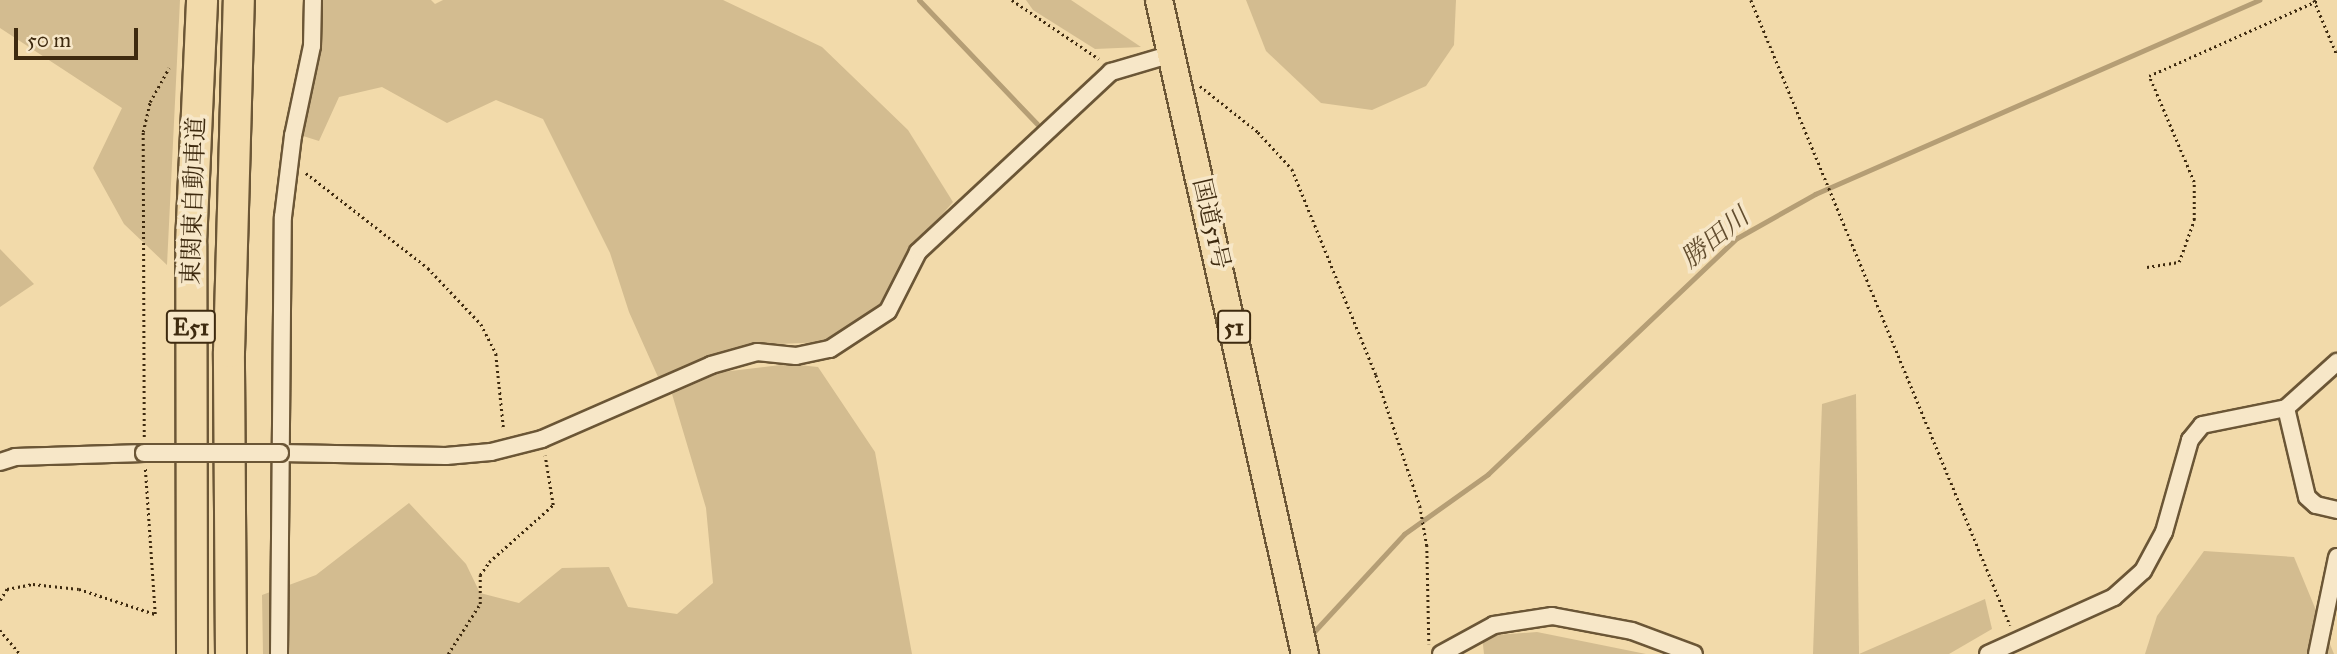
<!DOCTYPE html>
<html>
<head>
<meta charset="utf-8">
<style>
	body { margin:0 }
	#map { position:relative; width:2337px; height:654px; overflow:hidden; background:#f2daaa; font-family:"IM FELL Great Primer","Noto Serif JP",serif }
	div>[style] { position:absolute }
	.green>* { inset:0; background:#d3bc90 }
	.stream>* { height:5px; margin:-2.5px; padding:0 2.5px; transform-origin:2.5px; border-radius:2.5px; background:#b59e75 }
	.path>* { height:2.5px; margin-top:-1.25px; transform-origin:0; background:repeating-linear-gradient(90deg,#3e2a0f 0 2px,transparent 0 5.5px) }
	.roads { filter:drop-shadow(2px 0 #6b5636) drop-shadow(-2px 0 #6b5636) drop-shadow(0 2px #6b5636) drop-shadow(0 -2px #6b5636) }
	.minor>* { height:16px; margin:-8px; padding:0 8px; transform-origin:8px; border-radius:8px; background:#f7e7c8 }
	.trunk>* { height:26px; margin:-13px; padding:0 13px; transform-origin:13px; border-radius:13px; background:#f2daaa }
	.motorway>* { height:30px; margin:-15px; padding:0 15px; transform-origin:15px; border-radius:15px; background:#f2daaa }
	.bridges { filter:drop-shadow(2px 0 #6b5636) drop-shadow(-2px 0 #6b5636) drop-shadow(0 2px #6b5636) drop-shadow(0 -2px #6b5636) }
	.minor-bridge>* { height:16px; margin:-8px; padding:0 8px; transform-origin:8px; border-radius:8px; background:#f7e7c8 }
	span { translate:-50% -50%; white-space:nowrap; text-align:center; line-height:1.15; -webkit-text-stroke:7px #f7e7c8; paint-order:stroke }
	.shield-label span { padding:2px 5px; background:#f7e7c8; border:2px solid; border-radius:5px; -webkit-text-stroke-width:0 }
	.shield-label { font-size:23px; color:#3e2a0f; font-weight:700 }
	.street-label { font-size:24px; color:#3e2a0f }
	.water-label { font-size:26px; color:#624d2e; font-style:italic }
	.scale { position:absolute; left:14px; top:28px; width:124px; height:32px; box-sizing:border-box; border:4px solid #3e2a0f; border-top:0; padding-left:9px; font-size:21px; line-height:24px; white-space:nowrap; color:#3e2a0f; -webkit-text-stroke:5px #f7e7c8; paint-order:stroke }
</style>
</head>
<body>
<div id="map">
	<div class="green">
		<i style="clip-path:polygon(0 0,180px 0,167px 265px,124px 224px,93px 168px,122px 108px,0 28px)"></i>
		<i style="clip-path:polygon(319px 0,431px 0,435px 4px,443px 0,723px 0,822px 47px,908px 130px,953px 202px,903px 259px,878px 311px,825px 342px,757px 345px,658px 377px,629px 312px,610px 253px,543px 119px,496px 100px,447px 123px,382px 87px,339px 97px,319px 141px,300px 135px,317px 60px)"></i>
		<i style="clip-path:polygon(1026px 0,1071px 0,1141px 47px,1095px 49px,1033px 10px)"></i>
		<i style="clip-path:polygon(1246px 0,1456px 0,1454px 45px,1426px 86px,1372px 110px,1321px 103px,1266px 51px)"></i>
		<i style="clip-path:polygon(0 249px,34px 284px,0 307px)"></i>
		<i style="clip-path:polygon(789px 364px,818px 367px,875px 452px,912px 654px,263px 654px,262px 595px,316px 575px,409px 503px,466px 564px,480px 593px,519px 603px,562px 568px,609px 567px,628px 607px,677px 614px,713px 583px,706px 508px,672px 394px,722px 372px)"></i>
		<i style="clip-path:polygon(1856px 394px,1859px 654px,1813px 654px,1822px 404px)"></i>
		<i style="clip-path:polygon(2204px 551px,2294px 557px,2334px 654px,2145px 654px,2157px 616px)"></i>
		<i style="clip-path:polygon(1985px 599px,1992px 629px,1949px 654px,1859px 654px)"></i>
		<i style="clip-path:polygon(1537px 632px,1646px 654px,1484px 654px,1482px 636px)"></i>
	</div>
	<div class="stream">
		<i style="left:919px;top:0;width:171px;rotate:46.4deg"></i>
		<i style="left:1310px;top:636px;width:139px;rotate:-47.3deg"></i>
		<i style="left:1404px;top:534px;width:103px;rotate:-35.5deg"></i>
		<i style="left:1488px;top:474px;width:343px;rotate:-43.5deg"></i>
		<i style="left:1737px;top:238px;width:90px;rotate:-29.4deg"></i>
		<i style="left:1815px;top:194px;width:485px;rotate:-23.6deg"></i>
	</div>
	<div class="path">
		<i style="left:1012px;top:0;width:105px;rotate:34.1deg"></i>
		<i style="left:1751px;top:0;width:677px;rotate:67.49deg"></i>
		<i style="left:2314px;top:0;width:60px;rotate:67.3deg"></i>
		<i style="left:1200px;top:86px;width:74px;rotate:38.4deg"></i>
		<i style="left:1258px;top:132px;width:50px;rotate:47.4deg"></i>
		<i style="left:1292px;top:169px;width:222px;rotate:67.8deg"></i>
		<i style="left:1376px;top:375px;width:138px;rotate:71.4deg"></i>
		<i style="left:1420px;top:506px;width:40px;rotate:80deg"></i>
		<i style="left:1427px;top:545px;width:99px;rotate:88.8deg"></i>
		<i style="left:306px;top:173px;width:155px;rotate:37.9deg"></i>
		<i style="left:428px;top:268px;width:77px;rotate:46.6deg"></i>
		<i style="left:481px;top:324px;width:34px;rotate:63deg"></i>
		<i style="left:496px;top:354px;width:77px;rotate:84.1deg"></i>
		<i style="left:2147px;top:267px;width:32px;rotate:-9deg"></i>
		<i style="left:2179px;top:262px;width:45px;rotate:-70.3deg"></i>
		<i style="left:2194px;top:220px;width:38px;rotate:-90deg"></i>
		<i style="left:2194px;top:182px;width:115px;rotate:-113deg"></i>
		<i style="left:2149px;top:76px;width:186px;rotate:-24.1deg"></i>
		<i style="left:144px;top:437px;width:305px;rotate:-90.2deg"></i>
		<i style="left:143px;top:132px;width:31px;rotate:-77deg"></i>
		<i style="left:150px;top:102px;width:39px;rotate:-61deg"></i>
		<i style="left:0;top:600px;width:13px;rotate:-58deg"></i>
		<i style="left:7px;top:589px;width:26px;rotate:-11deg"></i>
		<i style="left:33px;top:584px;width:46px;rotate:6.2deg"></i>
		<i style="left:79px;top:589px;width:80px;rotate:18.2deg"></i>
		<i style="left:155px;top:614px;width:146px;rotate:-93.9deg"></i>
		<i style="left:0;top:630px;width:31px;rotate:50deg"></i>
		<i style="left:448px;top:654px;width:59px;rotate:-57.4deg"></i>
		<i style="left:480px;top:604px;width:29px;rotate:-90deg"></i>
		<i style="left:480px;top:575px;width:16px;rotate:-55deg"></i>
		<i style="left:489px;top:562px;width:86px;rotate:-41.7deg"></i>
		<i style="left:553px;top:505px;width:50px;rotate:-99.3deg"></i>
	</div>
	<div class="roads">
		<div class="minor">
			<i style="left:2286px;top:408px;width:91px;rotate:76.7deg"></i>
			<i style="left:2307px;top:497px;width:12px;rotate:42deg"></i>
			<i style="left:2316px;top:505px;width:22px;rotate:13deg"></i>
			<i style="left:280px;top:453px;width:166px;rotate:1deg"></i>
			<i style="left:446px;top:456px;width:45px;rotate:-5.1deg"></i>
			<i style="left:491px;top:452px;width:53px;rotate:-14.3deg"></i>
			<i style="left:542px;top:439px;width:184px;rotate:-23.6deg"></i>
			<i style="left:711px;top:365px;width:48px;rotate:-15.8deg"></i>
			<i style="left:757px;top:352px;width:39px;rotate:6deg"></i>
			<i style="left:796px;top:356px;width:35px;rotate:-12deg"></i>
			<i style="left:830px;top:349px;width:69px;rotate:-33.2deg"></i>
			<i style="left:888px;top:311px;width:66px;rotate:-63deg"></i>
			<i style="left:918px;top:252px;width:264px;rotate:-43deg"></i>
			<i style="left:1111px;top:72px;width:64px;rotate:-16.4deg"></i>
			<i style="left:0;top:462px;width:16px;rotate:-18deg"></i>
			<i style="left:15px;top:457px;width:129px;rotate:-1.8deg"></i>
			<i style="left:279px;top:654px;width:437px;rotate:-89.5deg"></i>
			<i style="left:283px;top:217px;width:82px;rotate:-83deg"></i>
			<i style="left:293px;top:136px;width:92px;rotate:-78.1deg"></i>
			<i style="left:312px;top:46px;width:46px;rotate:-88.8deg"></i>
			<i style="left:1441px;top:654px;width:60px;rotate:-28.7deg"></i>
			<i style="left:1494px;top:625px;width:59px;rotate:-8.8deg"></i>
			<i style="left:1552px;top:616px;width:81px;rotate:10.6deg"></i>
			<i style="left:1632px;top:631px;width:66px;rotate:20.4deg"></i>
			<i style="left:1988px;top:654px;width:138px;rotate:-24.3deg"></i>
			<i style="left:2114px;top:597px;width:39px;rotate:-42deg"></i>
			<i style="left:2143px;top:571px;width:44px;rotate:-61.7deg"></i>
			<i style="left:2164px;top:532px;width:96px;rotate:-74.2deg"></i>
			<i style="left:2190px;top:440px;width:19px;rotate:-51deg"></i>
			<i style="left:2202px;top:425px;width:86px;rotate:-11.4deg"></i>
			<i style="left:2286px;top:408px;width:69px;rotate:-42deg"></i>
			<i style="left:2317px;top:654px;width:99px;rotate:-78.3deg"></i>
		</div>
		<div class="trunk">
			<i style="left:1159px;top:0;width:670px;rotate:77.42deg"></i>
		</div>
		<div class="motorway">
			<i style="left:192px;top:654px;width:410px;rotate:-90.1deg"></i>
			<i style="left:191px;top:244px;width:244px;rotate:-87.4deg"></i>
			<i style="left:231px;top:654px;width:302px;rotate:-90.4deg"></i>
			<i style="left:229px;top:352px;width:352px;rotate:-88.4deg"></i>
		</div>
	</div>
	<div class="bridges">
		<div class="minor-bridge">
			<i style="left:144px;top:453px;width:136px"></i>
		</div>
	</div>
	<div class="shield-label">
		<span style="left:191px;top:327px">E51</span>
		<span style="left:1234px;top:327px">51</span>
	</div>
	<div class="street-label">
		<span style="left:194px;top:201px;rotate:-88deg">東関東自動車道</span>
		<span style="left:1211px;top:224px;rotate:77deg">国道51号</span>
	</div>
	<div class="water-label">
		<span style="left:1715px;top:238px;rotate:-39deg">勝田川</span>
	</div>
	<div class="scale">50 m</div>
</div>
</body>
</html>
